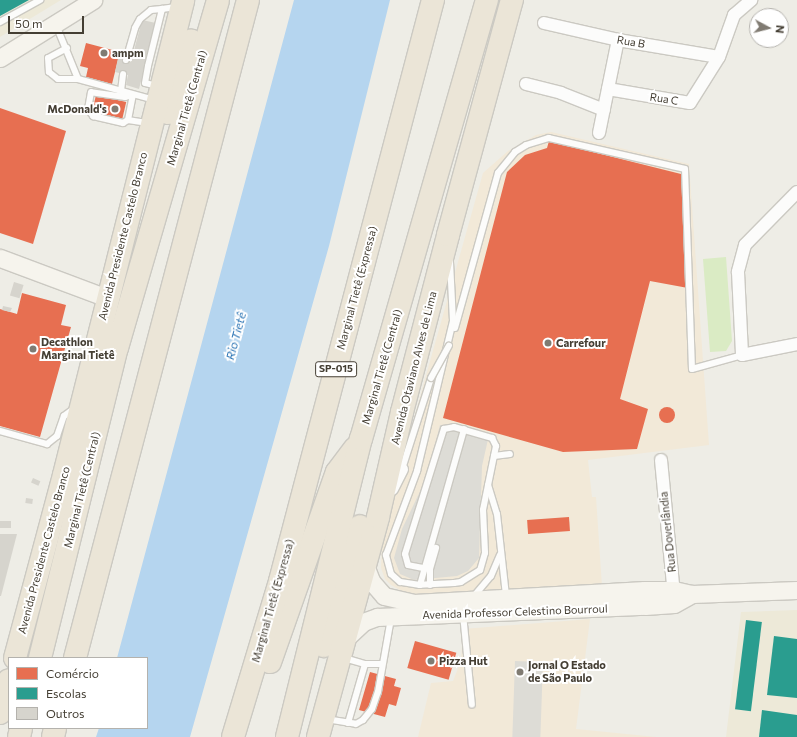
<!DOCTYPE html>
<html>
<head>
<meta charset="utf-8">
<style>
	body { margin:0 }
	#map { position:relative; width:797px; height:737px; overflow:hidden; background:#eeede6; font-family:Commissioner,sans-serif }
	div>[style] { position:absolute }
	.commercial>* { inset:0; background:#f2e9d8 }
	.education>* { inset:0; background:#ede9d8 }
	.green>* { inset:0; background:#daebc4 }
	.parking>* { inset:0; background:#dddcd6; transform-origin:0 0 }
	.water>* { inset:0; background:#b5d5ef }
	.shops>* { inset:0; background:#e76f51; transform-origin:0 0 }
	.round { border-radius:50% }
	.schools>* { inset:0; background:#2a9d8f; transform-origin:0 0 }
	.building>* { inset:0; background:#d6d4cd; transform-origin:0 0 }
	.roads { filter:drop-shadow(1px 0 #cbc9c2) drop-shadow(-1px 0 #cbc9c2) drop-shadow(0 1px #cbc9c2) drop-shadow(0 -1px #cbc9c2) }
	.lane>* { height:6px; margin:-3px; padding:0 3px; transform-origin:3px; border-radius:3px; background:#fcfcfb }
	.street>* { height:12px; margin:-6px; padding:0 6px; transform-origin:6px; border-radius:6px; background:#fcfcfb }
	.secondary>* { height:17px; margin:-8.5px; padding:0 8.5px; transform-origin:8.5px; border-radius:8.5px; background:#f6f4ed }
	.highway>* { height:22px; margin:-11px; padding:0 11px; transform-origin:11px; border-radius:11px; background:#ebe5d7 }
	.bridges { filter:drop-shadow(1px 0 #cbc9c2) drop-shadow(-1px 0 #cbc9c2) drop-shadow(0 1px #cbc9c2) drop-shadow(0 -1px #cbc9c2) }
	.lane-bridge>* { height:6px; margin:-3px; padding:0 3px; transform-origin:3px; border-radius:3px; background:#fcfcfb }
	.dots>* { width:11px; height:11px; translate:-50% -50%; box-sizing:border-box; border:2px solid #fff; border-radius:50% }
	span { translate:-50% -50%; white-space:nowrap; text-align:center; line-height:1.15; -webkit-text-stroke:4px #fff; paint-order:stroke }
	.shield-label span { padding:1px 3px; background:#fff; border:1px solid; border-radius:3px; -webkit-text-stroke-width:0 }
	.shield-label { font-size:10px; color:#443e33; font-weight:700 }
	.street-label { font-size:11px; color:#443e33 }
	.poi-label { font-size:11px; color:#443e33; font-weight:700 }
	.left { translate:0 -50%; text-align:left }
	.right { translate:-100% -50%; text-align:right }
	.water-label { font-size:12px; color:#2973b4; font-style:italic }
	.legend { position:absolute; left:8px; top:657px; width:140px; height:72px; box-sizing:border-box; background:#fff; border:1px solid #b4b2ad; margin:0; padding:5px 7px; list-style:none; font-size:12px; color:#443e33 }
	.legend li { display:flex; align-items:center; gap:8px; height:20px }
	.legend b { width:20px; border:1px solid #b4b2ad }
	.north { position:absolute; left:749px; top:8px; width:40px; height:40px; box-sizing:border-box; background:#fff; border:1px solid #b4b2ad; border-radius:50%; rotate:97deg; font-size:11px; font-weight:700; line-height:16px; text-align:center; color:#443e33 }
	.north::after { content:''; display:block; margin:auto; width:14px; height:18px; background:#807b72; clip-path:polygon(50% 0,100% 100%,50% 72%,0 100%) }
	.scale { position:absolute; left:8px; top:16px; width:76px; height:18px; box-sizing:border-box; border:2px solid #443e33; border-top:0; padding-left:5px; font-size:12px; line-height:14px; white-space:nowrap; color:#443e33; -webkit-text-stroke:3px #fff; paint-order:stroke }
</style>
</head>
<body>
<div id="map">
	<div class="commercial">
		<i style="clip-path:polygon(551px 132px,689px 164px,709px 445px,588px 460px,592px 497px,596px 497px,602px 586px,427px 596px,407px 594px,391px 585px,385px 579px,381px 568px,382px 542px,398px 475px,483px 173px,508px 151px,536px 135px)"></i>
		<i style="clip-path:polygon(590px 619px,576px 729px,656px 737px,418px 737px,431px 683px,453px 681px,461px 661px,463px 629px)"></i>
	</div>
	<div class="education">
		<i style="clip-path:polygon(0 0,61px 0,0 37px)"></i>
		<i style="clip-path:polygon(797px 610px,797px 737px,726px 737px,741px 612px)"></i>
	</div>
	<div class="green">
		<i style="clip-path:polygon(726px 257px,732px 341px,726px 351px,710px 352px,703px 259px)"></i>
	</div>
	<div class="parking">
		<i style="clip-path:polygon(440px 425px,489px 435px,482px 466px,479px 558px,468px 571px,457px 576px,414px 580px,400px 574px,394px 558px,402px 529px,425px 481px)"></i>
		<i style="left:515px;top:661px;width:28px;height:76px;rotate:2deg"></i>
	</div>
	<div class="water">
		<i style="clip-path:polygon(294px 0,390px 0,329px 246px,190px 737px,96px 737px,99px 728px,147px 728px,147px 658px,117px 658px)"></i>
	</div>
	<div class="shops">
		<i style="clip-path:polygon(86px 43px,120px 52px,112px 84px,86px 77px,88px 68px,80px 66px)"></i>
		<i style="left:96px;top:95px;width:31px;height:17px;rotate:13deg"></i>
		<i style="clip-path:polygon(0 108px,66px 131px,33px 244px,0 233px)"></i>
		<i style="clip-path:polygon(549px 141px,681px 174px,688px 288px,650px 281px,620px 399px,648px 409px,637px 449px,563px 452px,443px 418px,507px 172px,525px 155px,547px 148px)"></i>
		<i style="clip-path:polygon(22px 293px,66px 305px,61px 325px,71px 327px,40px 437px,0 426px,0 309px,17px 314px)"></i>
		<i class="round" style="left:659px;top:407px;width:16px;height:16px"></i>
		<i style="left:569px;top:517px;width:14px;height:42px;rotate:86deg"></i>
		<i style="left:415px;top:641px;width:43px;height:28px;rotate:16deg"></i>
		<i style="clip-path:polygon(370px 672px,396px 679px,394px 686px,401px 688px,396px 706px,389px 704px,385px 717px,359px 710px)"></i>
	</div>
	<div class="schools">
		<i style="clip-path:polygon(0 0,29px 0,0 16px)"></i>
		<i style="left:746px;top:620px;width:16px;height:90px;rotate:7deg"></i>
		<i style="clip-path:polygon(774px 636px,797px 639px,797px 698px,767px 695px)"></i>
		<i style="clip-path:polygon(762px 710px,797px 715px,797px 737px,759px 737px)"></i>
	</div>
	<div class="building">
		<i style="clip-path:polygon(142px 20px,156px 23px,139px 89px,126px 85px,128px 75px,115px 72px,118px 58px,131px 62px)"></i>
		<i style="left:14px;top:282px;width:10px;height:14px;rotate:17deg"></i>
		<i style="clip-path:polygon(3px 306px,12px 308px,10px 312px,2px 310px)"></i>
		<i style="left:33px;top:478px;width:8px;height:5px;rotate:23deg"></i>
		<i style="left:26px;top:498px;width:7px;height:5px;rotate:8deg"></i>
		<i style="left:0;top:521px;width:11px;height:7px"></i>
		<i style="clip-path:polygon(0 534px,17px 534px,1px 596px,0 596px)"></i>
	</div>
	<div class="roads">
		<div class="lane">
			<i style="left:0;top:22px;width:46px;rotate:-28.8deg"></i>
			<i style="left:56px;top:25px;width:58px;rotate:67.8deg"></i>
			<i style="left:67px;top:48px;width:21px;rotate:152deg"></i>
			<i style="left:48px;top:58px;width:14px;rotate:86deg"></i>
			<i style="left:49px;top:72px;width:11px;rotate:38deg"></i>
			<i style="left:58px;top:79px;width:20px"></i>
			<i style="left:78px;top:79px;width:80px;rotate:15.3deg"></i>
			<i style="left:126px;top:60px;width:33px;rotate:-74deg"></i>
			<i style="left:135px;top:28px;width:10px;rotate:-61deg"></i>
			<i style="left:140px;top:19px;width:14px;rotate:-39deg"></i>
			<i style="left:151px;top:10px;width:11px;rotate:-5deg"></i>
			<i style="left:158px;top:86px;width:13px;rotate:-167deg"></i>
			<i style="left:145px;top:83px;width:17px;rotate:-80deg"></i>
			<i style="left:148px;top:66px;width:59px;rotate:-76.2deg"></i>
			<i style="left:162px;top:9px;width:14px;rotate:-8deg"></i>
			<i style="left:121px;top:91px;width:17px;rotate:-83deg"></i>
			<i style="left:133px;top:95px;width:8px;rotate:166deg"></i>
			<i style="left:125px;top:97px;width:34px;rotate:-172deg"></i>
			<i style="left:91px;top:92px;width:17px;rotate:100deg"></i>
			<i style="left:88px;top:109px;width:9px;rotate:54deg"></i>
			<i style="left:93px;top:116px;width:31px;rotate:13deg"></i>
			<i style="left:123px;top:123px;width:6px;rotate:-31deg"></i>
			<i style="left:128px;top:120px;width:20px;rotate:9deg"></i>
			<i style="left:128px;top:120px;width:25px;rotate:-79deg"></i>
			<i style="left:455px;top:328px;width:161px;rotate:-74.5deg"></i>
			<i style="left:498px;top:173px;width:27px;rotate:-51deg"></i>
			<i style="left:515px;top:152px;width:13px;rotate:-32deg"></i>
			<i style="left:526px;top:145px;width:24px;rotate:-17deg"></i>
			<i style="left:549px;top:138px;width:139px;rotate:12.8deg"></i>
			<i style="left:685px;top:169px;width:200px;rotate:88deg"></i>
			<i style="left:692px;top:369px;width:52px;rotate:-15.6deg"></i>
			<i style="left:0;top:431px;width:49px;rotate:15.5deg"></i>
			<i style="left:47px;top:444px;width:13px;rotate:-39deg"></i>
			<i style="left:57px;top:436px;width:21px;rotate:-71deg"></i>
			<i style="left:64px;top:416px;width:14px;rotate:-36deg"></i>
			<i style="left:494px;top:456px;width:16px;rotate:-7deg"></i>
			<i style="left:402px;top:469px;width:96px;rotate:-72.3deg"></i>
			<i style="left:488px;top:485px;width:30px;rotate:73deg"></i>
			<i style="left:497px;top:514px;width:82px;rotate:83.7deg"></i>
			<i style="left:423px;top:568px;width:15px;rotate:-169deg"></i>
			<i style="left:408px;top:565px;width:11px;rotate:-105deg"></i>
			<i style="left:405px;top:554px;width:131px;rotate:-72.7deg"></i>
			<i style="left:444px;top:429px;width:10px;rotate:-11deg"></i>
			<i style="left:454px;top:427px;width:40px;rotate:16deg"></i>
			<i style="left:492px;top:438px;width:9px;rotate:63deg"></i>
			<i style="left:496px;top:446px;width:65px;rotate:101.5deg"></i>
			<i style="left:483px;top:510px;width:43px;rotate:87.3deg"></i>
			<i style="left:485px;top:553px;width:18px;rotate:106deg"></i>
			<i style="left:480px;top:570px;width:22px;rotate:148deg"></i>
			<i style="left:461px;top:582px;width:7px;rotate:172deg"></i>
			<i style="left:454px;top:583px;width:34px;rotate:177deg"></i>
			<i style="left:420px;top:585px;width:20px;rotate:-171deg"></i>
			<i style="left:400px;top:582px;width:12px;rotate:-138deg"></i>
			<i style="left:391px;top:574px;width:20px;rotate:-105deg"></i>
			<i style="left:386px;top:555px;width:90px;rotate:-69.7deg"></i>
			<i style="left:417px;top:471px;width:154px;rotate:-76.5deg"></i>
			<i style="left:453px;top:321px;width:59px;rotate:-92.9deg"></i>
			<i style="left:420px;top:585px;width:162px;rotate:-74.2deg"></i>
			<i style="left:430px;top:585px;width:16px;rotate:-90deg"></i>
			<i style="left:430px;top:569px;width:22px;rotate:-74deg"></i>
			<i style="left:474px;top:596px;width:26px;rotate:-50deg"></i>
			<i style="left:491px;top:576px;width:23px;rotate:-67deg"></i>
			<i style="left:463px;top:614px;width:91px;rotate:84.4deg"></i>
			<i style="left:344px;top:658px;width:22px;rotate:16deg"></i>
			<i style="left:365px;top:664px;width:17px"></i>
			<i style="left:326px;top:719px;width:30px;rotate:9deg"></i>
			<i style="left:356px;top:724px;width:8px;rotate:-30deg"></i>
			<i style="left:363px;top:720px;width:14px;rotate:-51deg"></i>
			<i style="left:372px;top:709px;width:18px;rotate:-71deg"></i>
			<i style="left:378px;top:692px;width:75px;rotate:-80deg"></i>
			<i style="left:348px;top:723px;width:61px;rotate:-73.9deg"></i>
		</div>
		<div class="street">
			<i style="left:544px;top:23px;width:76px;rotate:12.9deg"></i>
			<i style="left:618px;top:40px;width:102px;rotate:9.6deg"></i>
			<i style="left:526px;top:84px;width:36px;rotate:14deg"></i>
			<i style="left:561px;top:93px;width:46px;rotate:21.6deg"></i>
			<i style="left:608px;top:89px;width:83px;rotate:9.7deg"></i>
			<i style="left:690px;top:103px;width:54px;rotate:-57.8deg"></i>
			<i style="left:719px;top:57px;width:45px;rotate:-70.3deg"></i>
			<i style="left:734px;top:15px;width:23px;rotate:-41deg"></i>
			<i style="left:599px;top:133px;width:95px;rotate:-78.5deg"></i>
			<i style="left:797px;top:192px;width:74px;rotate:134.5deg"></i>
			<i style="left:745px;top:245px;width:28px;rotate:105deg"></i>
			<i style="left:738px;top:272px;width:83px;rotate:87.2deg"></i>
			<i style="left:742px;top:355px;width:56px;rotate:-11.3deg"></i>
			<i style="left:661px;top:460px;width:137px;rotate:84.5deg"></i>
			<i style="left:392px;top:489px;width:22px;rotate:-63deg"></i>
		</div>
		<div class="secondary">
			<i style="left:0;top:58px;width:110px;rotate:-31.9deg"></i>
			<i style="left:0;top:258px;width:114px;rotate:20.5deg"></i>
			<i style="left:365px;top:565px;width:17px;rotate:69deg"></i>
			<i style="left:371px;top:581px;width:20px;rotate:49deg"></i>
			<i style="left:384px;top:596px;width:31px;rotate:13deg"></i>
			<i style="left:414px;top:603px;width:231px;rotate:-3.2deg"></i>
			<i style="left:645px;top:590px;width:29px"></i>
			<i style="left:674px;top:590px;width:18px;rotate:13deg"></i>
			<i style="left:692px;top:594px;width:105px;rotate:-2.2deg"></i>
			<i style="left:344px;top:640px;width:26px;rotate:-43deg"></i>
			<i style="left:363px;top:622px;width:15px;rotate:-20deg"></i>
			<i style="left:377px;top:617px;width:268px;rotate:-2.4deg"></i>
			<i style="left:645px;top:606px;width:29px;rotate:-4deg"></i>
			<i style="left:674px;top:604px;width:21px;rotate:-29deg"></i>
		</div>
		<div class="highway">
			<i style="left:168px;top:113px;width:76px;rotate:-72.3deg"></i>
			<i style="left:324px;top:646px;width:125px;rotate:-73.3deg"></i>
			<i style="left:15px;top:658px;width:189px;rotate:-75deg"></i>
			<i style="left:64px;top:475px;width:490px;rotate:-75.9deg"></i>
			<i style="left:40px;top:658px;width:319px;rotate:-76.1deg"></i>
			<i style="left:117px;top:348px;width:362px;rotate:-73.8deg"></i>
			<i style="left:75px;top:658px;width:680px;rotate:-75.27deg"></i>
			<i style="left:270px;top:662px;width:201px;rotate:-70.6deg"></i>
			<i style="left:337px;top:472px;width:30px;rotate:-53deg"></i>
			<i style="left:0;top:713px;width:34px;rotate:-75deg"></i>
			<i style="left:19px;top:737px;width:9px;rotate:-77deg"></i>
			<i style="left:53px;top:737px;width:9px;rotate:-77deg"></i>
			<i style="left:233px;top:737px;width:163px;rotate:-73.2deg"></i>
			<i style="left:280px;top:581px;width:601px;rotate:-75.25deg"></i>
			<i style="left:287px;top:737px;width:307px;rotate:-76.1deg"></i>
			<i style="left:361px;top:439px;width:457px;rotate:-74deg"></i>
			<i style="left:318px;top:737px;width:228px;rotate:-74.7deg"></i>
			<i style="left:378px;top:517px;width:108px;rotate:-77.1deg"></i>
			<i style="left:402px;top:412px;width:183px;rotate:-75.4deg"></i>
			<i style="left:448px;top:235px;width:244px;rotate:-74.8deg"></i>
		</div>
	</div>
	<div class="bridges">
		<div class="lane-bridge">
			<i style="left:431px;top:378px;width:37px;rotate:-61deg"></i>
		</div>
	</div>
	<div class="dots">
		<i style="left:104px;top:53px;background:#807b72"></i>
		<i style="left:115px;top:109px;background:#807b72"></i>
		<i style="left:548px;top:343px;background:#807b72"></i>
		<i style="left:33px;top:349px;background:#807b72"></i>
		<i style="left:431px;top:661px;background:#807b72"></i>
		<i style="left:520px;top:672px;background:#807b72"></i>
	</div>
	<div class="shield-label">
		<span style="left:336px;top:369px">SP-015</span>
	</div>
	<div class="street-label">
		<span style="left:631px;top:42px;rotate:10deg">Rua B</span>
		<span style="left:664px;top:99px;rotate:9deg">Rua C</span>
		<span style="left:187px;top:108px;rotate:-74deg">Marginal Tietê (Central)</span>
		<span style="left:123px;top:236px;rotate:-76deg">Avenida Presidente Castelo Branco</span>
		<span style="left:357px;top:288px;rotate:-75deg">Marginal Tietê (Expressa)</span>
		<span style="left:382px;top:367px;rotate:-74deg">Marginal Tietê (Central)</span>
		<span style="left:414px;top:368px;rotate:-76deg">Avenida Otaviano Alves de Lima</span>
		<span style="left:82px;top:490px;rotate:-76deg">Marginal Tietê (Central)</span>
		<span style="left:668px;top:532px;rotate:-96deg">Rua Doverlândia</span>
		<span style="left:44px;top:550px;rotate:-75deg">Avenida Presidente Castelo Branco</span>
		<span style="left:273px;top:601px;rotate:-74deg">Marginal Tietê (Expressa)</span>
		<span style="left:515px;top:612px;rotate:-2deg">Avenida Professor Celestino Bourroul</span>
	</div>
	<div class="poi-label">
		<span class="left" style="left:112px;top:53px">ampm</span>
		<span class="right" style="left:107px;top:109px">McDonald's</span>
		<span class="left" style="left:41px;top:349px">Decathlon<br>Marginal Tietê</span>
		<span class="left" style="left:556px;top:343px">Carrefour</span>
		<span class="left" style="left:439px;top:661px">Pizza Hut</span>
		<span class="left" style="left:528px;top:672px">Jornal O Estado<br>de São Paulo</span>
	</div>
	<div class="water-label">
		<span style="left:236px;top:336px;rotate:-75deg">Rio Tietê</span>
	</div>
	<ul class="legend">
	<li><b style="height:11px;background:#e76f51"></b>Comércio</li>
	<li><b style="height:11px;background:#2a9d8f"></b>Escolas</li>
	<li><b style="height:11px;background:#d6d4cd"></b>Outros</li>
	</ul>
	<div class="north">N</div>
	<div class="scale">50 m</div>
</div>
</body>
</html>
